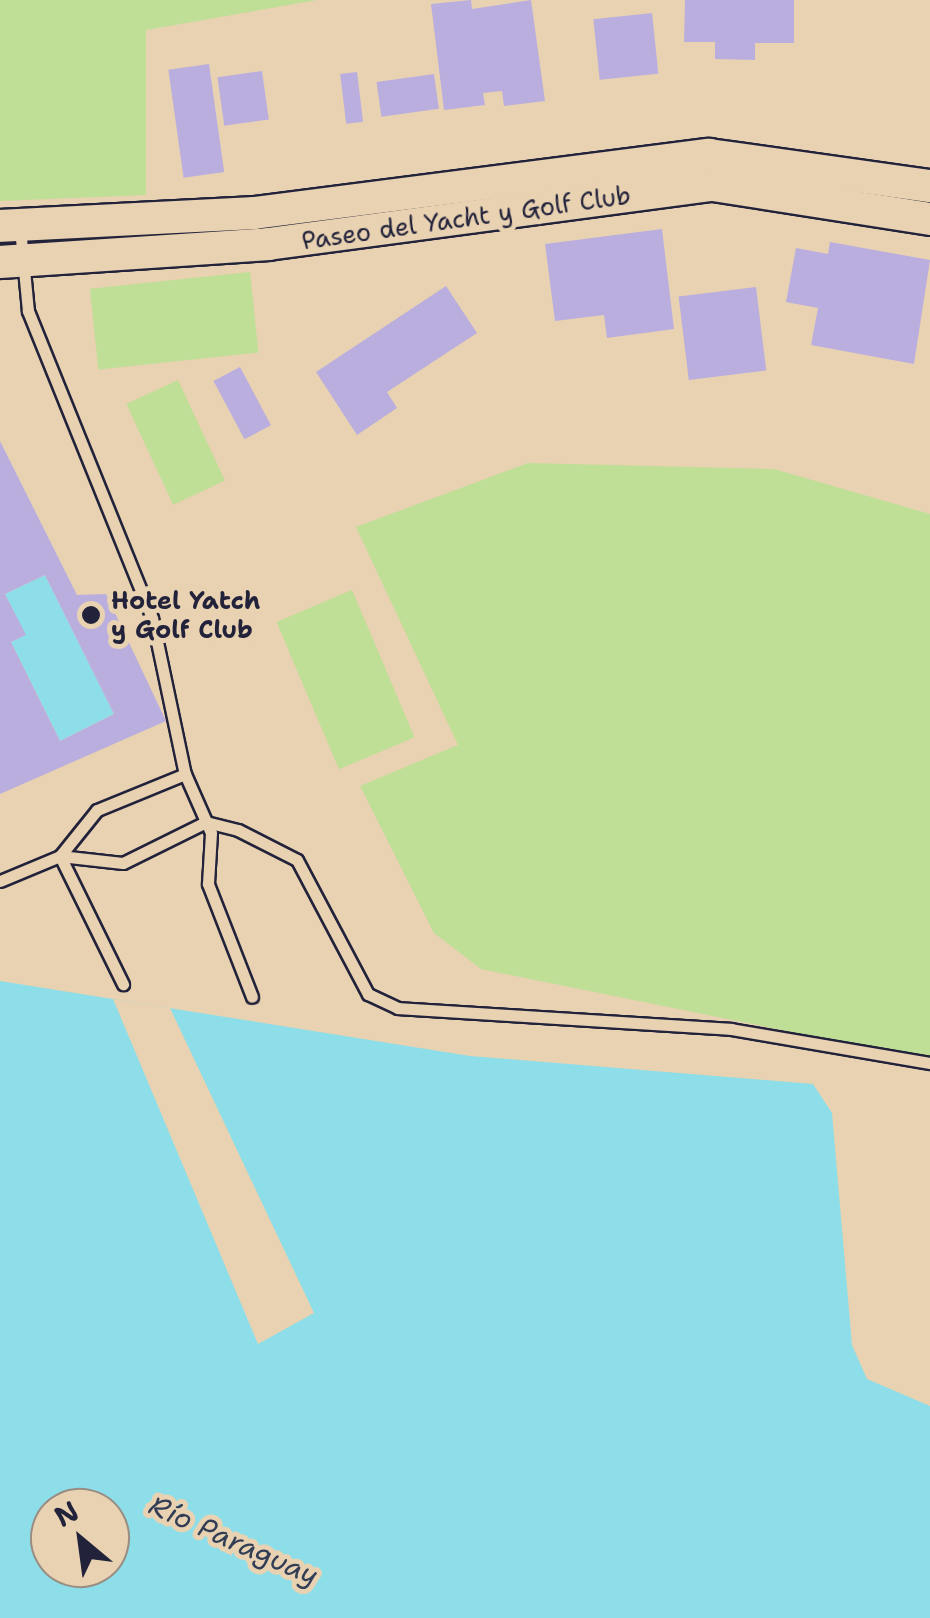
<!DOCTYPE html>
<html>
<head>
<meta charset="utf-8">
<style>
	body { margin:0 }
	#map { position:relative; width:930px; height:1618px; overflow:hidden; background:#e8d2b1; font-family:"Shantell Sans",sans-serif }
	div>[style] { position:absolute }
	.green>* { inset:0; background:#bfde96; transform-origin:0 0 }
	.water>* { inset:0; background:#8ddee8 }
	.pier>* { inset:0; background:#e8d2b1 }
	.building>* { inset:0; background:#baaedf; transform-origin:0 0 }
	.roads { filter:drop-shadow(2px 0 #22223b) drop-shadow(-2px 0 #22223b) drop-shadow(0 2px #22223b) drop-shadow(0 -2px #22223b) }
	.service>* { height:11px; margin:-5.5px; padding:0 5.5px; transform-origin:5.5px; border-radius:5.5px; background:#e8d2b1 }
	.secondary>* { height:32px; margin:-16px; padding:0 16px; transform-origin:16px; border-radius:16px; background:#e8d2b1 }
	.dots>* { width:28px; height:28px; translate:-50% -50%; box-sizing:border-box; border:5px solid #e8d2b1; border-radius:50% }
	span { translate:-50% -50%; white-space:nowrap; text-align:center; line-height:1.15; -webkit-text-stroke:10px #e8d2b1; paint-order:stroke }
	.street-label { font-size:25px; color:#22223b }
	.poi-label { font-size:25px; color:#22223b; font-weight:700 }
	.left { translate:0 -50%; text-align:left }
	.water-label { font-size:28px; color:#323e55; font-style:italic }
	.north { position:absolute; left:30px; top:1488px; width:100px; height:100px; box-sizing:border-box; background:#e8d2b1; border:2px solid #998c82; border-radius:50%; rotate:331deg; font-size:28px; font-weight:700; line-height:40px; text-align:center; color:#22223b }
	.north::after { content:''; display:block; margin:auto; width:35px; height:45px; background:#22223b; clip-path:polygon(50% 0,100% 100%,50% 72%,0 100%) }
</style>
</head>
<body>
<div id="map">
	<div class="green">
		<i style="clip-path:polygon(0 0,317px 0,146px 30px,146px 195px,0 201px)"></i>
		<i style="left:250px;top:272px;width:81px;height:161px;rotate:84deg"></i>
		<i style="left:178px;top:380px;width:111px;height:57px;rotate:65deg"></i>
		<i style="clip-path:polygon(528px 463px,774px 469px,930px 514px,930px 1060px,481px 969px,434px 933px,360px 786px,458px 745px,356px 527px)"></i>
		<i style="left:352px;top:590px;width:160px;height:82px;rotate:67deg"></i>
	</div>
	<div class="water">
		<i style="clip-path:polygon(45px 575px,114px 714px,60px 741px,11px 642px,25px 635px,5px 594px)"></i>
		<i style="clip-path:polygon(evenodd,0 981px,470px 1056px,813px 1084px,832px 1113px,852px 1345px,867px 1379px,930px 1406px,930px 1618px,0 1618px,0 981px,50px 1508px,110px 1508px,110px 1568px,50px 1568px,50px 1508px)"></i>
	</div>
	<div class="pier">
		<i style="clip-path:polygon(113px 999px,170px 1008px,314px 1313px,258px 1344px)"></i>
	</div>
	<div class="building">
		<i style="clip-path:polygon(471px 0,472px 9px,531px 0,545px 101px,504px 106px,502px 91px,483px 93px,485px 105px,444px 110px,431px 4px)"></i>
		<i style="clip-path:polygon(685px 0,794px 0,794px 43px,755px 43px,755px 60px,715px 59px,715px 42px,684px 42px)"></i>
		<i style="left:652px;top:13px;width:61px;height:59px;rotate:84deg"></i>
		<i style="left:209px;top:64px;width:109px;height:41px;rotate:82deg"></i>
		<i style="left:262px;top:71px;width:49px;height:45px;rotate:82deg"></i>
		<i style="left:357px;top:72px;width:50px;height:17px;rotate:83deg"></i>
		<i style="left:434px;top:74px;width:35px;height:58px;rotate:82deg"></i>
		<i style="clip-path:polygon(662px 229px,674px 329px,607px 338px,604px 315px,555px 321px,545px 244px)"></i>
		<i style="clip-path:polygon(830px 242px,930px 260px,914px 364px,811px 345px,818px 308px,786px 302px,796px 248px,828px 254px)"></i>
		<i style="clip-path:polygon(446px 286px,477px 333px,387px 392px,397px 408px,357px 435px,316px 372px)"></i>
		<i style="left:756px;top:287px;width:84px;height:78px;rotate:83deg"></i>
		<i style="left:240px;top:367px;width:66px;height:30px;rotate:62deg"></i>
		<i style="clip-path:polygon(evenodd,0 441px,77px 595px,106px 594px,166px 721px,0 794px,0 441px,45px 575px,114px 714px,60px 741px,11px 642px,26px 635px,5px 594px,45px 575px)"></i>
	</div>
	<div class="roads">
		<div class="service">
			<i style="left:20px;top:228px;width:83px;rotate:84.5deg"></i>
			<i style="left:28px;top:311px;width:331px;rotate:68deg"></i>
			<i style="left:152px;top:618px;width:159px;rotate:78.1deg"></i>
			<i style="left:185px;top:774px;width:64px;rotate:66.2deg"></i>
			<i style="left:211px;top:833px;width:51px;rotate:93.4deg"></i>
			<i style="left:208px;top:884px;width:121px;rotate:68.7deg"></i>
			<i style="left:60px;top:856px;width:63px;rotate:6.3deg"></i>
			<i style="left:123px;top:863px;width:93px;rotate:-26.3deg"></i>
			<i style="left:206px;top:822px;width:33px;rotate:14deg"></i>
			<i style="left:238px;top:830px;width:66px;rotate:27deg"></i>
			<i style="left:297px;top:860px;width:152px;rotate:62.1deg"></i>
			<i style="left:368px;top:994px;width:33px;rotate:25deg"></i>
			<i style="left:398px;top:1008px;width:334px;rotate:3.6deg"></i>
			<i style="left:731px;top:1029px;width:202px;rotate:9.7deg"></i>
			<i style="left:60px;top:856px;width:143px;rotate:63.8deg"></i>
			<i style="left:0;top:881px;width:65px;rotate:-22.6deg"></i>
			<i style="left:60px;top:856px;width:59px;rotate:-51.2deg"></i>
			<i style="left:97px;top:810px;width:95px;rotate:-22.2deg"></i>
		</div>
		<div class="secondary">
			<i style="left:0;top:226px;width:254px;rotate:-2.9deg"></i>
			<i style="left:254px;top:213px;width:459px;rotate:-7.3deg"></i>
			<i style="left:709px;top:155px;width:223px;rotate:8deg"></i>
			<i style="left:0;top:262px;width:269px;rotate:-3.8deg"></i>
			<i style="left:268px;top:244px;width:449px;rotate:-7.6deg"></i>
			<i style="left:713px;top:185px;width:220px;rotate:8.9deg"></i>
		</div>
	</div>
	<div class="dots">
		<i style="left:91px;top:615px;background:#22223b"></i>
	</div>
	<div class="street-label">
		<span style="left:466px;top:218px;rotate:-8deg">Paseo del Yacht y Golf Club</span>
	</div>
	<div class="poi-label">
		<span class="left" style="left:111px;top:615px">Hotel Yatch<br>y Golf Club</span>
	</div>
	<div class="water-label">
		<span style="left:234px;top:1540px;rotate:24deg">Río Paraguay</span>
	</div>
	<div class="north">N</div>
</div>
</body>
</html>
